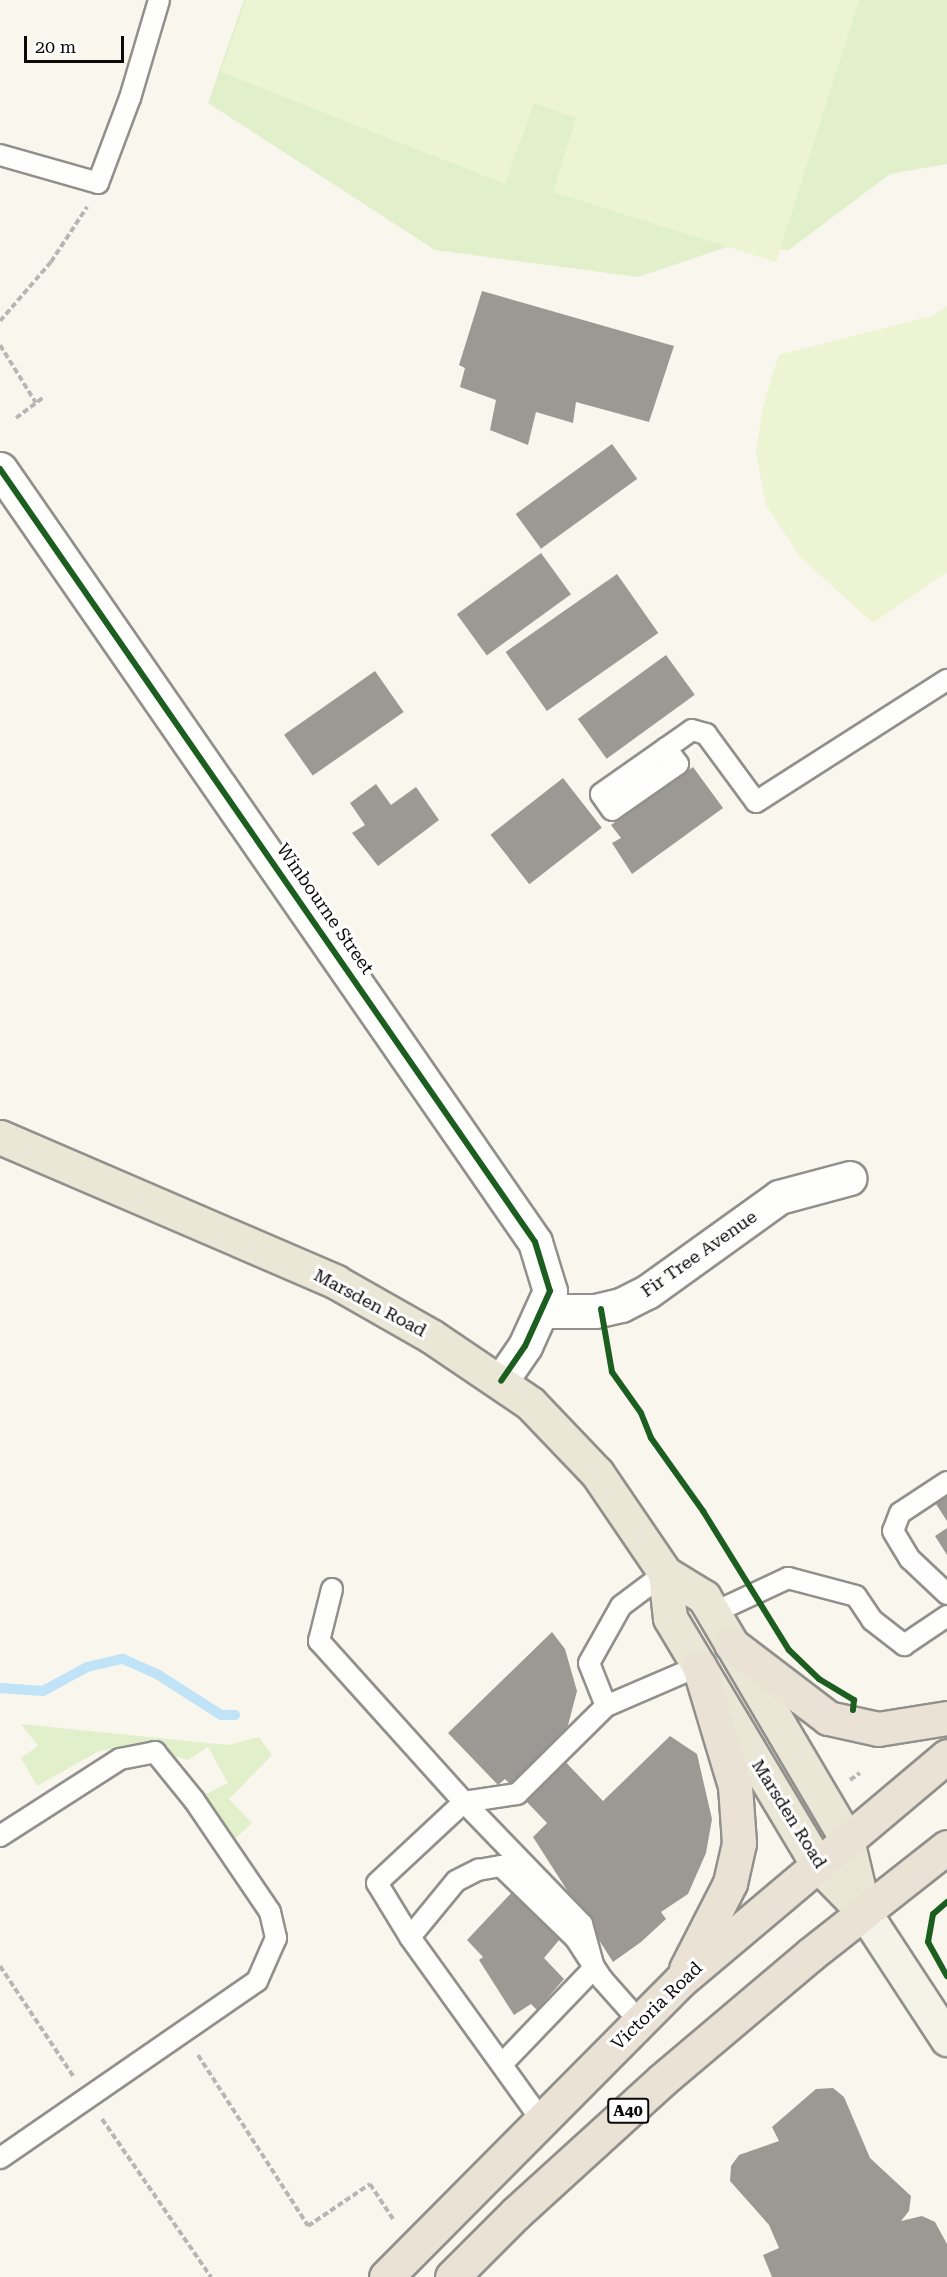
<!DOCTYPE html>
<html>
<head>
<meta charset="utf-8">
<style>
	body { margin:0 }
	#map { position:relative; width:947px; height:2277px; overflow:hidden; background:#f9f6ed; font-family:"Roboto Serif",serif }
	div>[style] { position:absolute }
	.green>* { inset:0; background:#e1f0ca }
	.pitch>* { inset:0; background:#ecf4d4 }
	.stream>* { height:10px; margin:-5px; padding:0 5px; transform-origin:5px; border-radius:5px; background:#c0e3f7 }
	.building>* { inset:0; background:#9c9893; transform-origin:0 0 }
	.path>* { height:4px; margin-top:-2px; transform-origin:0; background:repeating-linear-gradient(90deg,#b7b6b5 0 6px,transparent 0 9px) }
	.roads { filter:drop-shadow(2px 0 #92908c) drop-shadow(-2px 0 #92908c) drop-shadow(0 2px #92908c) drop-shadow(0 -2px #92908c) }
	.service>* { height:20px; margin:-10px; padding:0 10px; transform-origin:10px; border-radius:10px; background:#fefefc }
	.minor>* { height:33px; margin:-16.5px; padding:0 16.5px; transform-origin:16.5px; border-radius:16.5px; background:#fefefc }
	.tertiary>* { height:33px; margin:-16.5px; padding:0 16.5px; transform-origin:16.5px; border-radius:16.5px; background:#fefefc }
	.secondary>* { height:33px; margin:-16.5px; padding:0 16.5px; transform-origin:16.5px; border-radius:16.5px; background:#f4f3e7 }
	.primary>* { height:33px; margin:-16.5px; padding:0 16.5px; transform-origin:16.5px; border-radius:16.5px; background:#ebe7d6 }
	.trunk>* { height:33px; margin:-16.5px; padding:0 16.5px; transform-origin:16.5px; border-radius:16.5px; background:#eae2d4 }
	.cycleway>* { height:6px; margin:-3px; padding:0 3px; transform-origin:3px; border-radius:3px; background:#1b5e20 }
	span { translate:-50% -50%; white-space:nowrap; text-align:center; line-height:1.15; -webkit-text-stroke:6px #fff; paint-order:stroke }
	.shield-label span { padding:2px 4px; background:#fff; border:2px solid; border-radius:4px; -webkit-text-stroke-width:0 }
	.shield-label { font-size:16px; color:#0a0a0a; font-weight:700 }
	.street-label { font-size:18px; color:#0a0a0a }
	.scale { position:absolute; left:24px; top:36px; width:100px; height:27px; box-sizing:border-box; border:3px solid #0a0a0a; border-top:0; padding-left:8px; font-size:18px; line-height:21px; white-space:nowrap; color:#0a0a0a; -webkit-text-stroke:4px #fff; paint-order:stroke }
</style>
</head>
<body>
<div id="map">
	<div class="green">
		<i style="clip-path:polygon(244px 0,947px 0,947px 164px,890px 174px,789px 250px,727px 247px,638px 277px,435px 250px,208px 103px)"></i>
		<i style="clip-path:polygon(21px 1724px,228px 1745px,259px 1737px,272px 1755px,229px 1799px,252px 1823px,226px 1847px,194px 1800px,228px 1783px,208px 1747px,188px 1760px,133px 1746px,99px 1751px,37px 1786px,21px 1758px,38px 1746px)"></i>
	</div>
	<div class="pitch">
		<i style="clip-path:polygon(246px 0,859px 0,776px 262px,553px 192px,576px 118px,534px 103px,505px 184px,221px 72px)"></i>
		<i style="clip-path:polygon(947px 306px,947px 572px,873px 623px,801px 558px,766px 505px,756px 454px,763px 406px,779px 355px,932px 316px)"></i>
	</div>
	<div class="stream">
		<i style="left:1px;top:1688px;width:42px;rotate:4.1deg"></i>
		<i style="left:43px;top:1691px;width:50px;rotate:-28.6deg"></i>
		<i style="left:87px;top:1667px;width:37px;rotate:-13deg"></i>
		<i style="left:123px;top:1659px;width:37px;rotate:24deg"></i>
		<i style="left:157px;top:1674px;width:76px;rotate:32.6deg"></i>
		<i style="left:221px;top:1715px;width:14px"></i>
	</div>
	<div class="building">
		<i style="clip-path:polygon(482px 291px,674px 346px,649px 422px,576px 402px,573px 423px,536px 412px,528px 445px,490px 430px,496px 400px,460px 387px,465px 368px,459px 365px)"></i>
		<i style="left:612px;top:444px;width:43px;height:119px;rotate:54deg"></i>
		<i style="left:541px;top:553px;width:51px;height:104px;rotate:54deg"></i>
		<i style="left:617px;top:574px;width:72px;height:136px;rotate:55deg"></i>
		<i style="left:666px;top:655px;width:49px;height:109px;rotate:54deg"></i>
		<i style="left:375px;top:671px;width:50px;height:111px;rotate:55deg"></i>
		<i style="clip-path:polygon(693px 767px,723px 808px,632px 874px,612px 843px,621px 838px,611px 825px)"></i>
		<i style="left:563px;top:778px;width:63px;height:92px;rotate:52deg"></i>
		<i style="clip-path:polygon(376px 784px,391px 805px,416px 787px,439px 820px,378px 866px,352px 833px,365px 825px,350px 803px)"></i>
		<i style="clip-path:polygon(947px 1493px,947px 1521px,934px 1501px)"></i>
		<i style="clip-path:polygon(947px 1528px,947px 1555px,935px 1536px)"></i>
		<i style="clip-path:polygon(552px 1632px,565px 1649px,577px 1691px,566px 1733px,553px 1749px,603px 1801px,670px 1736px,697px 1754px,712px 1819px,706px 1853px,688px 1894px,661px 1912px,666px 1919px,641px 1942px,613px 1962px,533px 1837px,547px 1823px,505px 1779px,498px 1785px,448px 1733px)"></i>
		<i style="clip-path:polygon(514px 1890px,570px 1927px,544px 1958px,564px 1979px,537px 2010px,531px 2004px,514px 2015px,479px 1960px,483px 1957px,467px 1940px)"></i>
		<i style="clip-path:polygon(833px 2088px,844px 2097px,870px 2158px,911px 2196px,909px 2211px,901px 2221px,922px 2216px,935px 2222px,947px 2244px,947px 2277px,772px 2277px,763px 2255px,779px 2248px,769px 2225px,730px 2181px,731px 2166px,739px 2155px,779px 2141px,772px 2127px,816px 2089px)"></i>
	</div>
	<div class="path">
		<i style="left:0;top:321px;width:78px;rotate:-49.2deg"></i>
		<i style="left:51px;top:262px;width:66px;rotate:-56.8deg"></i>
		<i style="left:0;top:345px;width:68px;rotate:58.2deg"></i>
		<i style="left:16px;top:418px;width:35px;rotate:-37deg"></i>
		<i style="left:850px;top:1780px;width:12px;rotate:-35deg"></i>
		<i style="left:0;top:1966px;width:132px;rotate:56.4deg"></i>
		<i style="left:198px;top:2055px;width:203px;rotate:57.2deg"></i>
		<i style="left:308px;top:2226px;width:75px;rotate:-34.1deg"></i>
		<i style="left:370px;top:2184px;width:42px;rotate:56.7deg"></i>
		<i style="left:102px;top:2119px;width:192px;rotate:55.4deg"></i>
	</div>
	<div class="roads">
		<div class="service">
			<i style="left:0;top:155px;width:102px;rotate:15.9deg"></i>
			<i style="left:98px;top:183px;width:91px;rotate:-69.4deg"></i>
			<i style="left:130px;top:98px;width:102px;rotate:-73.5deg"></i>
			<i style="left:666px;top:748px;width:20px;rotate:53deg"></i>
			<i style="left:678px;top:764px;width:80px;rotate:145.1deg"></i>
			<i style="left:612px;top:810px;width:19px;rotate:-125deg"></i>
			<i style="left:601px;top:794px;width:111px;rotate:-35.1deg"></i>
			<i style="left:692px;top:730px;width:15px;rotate:16deg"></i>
			<i style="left:706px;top:734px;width:84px;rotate:53.7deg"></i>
			<i style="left:756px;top:802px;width:227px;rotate:-32.6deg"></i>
			<i style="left:947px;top:1482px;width:56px;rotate:146.6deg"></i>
			<i style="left:900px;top:1513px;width:19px;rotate:111deg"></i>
			<i style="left:893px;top:1531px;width:33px;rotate:59deg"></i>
			<i style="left:910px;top:1559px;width:51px;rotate:43.4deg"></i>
			<i style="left:332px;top:1589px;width:54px;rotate:104deg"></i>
			<i style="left:319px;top:1641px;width:217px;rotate:48deg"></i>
			<i style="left:464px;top:1802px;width:170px;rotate:46deg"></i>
			<i style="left:582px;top:1924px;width:46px;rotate:74.7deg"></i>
			<i style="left:713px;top:1613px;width:83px;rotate:-25deg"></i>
			<i style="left:788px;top:1578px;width:70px;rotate:14.8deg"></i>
			<i style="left:856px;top:1596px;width:29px;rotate:56deg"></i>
			<i style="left:872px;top:1620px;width:41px;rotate:38deg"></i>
			<i style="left:904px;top:1645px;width:52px;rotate:-34deg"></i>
			<i style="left:606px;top:1706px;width:46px;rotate:-111.6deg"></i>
			<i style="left:589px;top:1663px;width:65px;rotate:-60.7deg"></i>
			<i style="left:621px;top:1606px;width:55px;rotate:-36.9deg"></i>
			<i style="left:0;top:1836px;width:143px;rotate:-32.7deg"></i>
			<i style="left:120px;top:1759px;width:36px;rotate:-11deg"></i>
			<i style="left:155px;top:1752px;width:62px;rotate:50.9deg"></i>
			<i style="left:194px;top:1800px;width:135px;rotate:55.8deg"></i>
			<i style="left:270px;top:1912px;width:27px;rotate:77deg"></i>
			<i style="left:276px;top:1938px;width:47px;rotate:113.8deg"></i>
			<i style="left:257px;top:1981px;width:312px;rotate:145.4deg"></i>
			<i style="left:410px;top:1937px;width:72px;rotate:-50.6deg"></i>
			<i style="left:456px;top:1881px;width:25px;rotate:-27deg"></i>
			<i style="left:478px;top:1870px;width:23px;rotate:-10deg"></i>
			<i style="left:501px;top:1866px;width:105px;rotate:44.2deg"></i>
			<i style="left:576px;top:1939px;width:48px;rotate:57deg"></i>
			<i style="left:602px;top:1979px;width:57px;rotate:48.5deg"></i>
			<i style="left:503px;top:2063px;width:132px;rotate:-46.2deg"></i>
			<i style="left:542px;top:2121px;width:226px;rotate:-125.7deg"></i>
			<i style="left:410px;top:1937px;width:63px;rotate:-121.4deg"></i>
			<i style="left:377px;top:1883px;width:119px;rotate:-43deg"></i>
			<i style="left:464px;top:1802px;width:54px;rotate:-8.6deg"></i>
			<i style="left:517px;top:1794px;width:125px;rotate:-44.7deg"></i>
			<i style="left:606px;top:1706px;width:101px;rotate:-23.3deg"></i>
		</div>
		<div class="minor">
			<i style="left:543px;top:1311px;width:52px"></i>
			<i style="left:595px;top:1311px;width:27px;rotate:-13deg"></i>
			<i style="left:621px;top:1305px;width:29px;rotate:-27deg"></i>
			<i style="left:647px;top:1292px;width:163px;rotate:-35.7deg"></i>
			<i style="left:779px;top:1197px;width:73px;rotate:-15deg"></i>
		</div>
		<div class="tertiary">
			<i style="left:0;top:469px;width:940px;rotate:55.31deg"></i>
			<i style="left:535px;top:1242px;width:51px;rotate:73deg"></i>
			<i style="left:550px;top:1291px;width:60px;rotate:114.4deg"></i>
			<i style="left:525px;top:1346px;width:42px;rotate:124.4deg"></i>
		</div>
		<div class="secondary">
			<i style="left:864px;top:1912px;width:152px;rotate:56.8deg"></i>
		</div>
		<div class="primary">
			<i style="left:0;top:1137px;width:366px;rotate:23.3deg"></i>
			<i style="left:336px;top:1282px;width:109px;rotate:29.6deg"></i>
			<i style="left:431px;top:1336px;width:120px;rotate:34.1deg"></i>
			<i style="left:530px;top:1403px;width:97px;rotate:46.3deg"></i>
			<i style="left:597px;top:1473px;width:121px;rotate:55.8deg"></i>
			<i style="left:665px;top:1573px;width:46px;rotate:31.6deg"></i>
			<i style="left:704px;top:1597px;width:282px;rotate:59.5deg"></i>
			<i style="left:847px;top:1840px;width:74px;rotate:76.7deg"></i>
			<i style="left:665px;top:1573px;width:45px;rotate:83.7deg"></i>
			<i style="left:670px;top:1618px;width:288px;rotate:59.1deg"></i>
			<i style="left:818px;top:1865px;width:66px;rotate:45.6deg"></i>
		</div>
		<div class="trunk">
			<i style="left:731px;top:1644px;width:122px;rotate:37.3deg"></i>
			<i style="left:828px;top:1718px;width:51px;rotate:12.4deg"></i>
			<i style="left:878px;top:1729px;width:70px;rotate:-9.1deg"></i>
			<i style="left:686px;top:1969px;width:97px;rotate:-62.9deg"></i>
			<i style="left:730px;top:1883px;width:41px;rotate:-77.3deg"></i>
			<i style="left:739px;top:1843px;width:57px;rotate:-94deg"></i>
			<i style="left:735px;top:1786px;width:125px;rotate:-106.7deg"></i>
			<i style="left:386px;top:2277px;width:417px;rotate:-45.2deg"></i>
			<i style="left:680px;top:1981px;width:349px;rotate:-40.1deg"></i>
			<i style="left:452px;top:2277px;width:91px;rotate:-45deg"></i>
			<i style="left:516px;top:2213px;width:197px;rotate:-42.3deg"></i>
			<i style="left:662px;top:2080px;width:195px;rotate:-40.2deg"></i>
			<i style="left:811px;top:1954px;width:173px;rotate:-38.2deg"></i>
		</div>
	</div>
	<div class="cycleway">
		<i style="left:0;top:469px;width:940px;rotate:55.31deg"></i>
		<i style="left:535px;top:1242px;width:51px;rotate:73deg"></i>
		<i style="left:550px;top:1291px;width:60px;rotate:114.4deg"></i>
		<i style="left:525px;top:1346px;width:42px;rotate:124.4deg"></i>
		<i style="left:601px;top:1309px;width:64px;rotate:80.1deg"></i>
		<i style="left:612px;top:1372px;width:50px;rotate:54.7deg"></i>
		<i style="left:641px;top:1413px;width:27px;rotate:68deg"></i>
		<i style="left:651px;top:1438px;width:90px;rotate:54.5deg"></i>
		<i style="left:703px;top:1511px;width:163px;rotate:58.3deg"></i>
		<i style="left:789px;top:1650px;width:42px;rotate:44deg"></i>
		<i style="left:819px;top:1679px;width:41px;rotate:31deg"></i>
		<i style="left:854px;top:1700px;width:10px;rotate:96deg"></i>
		<i style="left:947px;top:1902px;width:18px;rotate:139deg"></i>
		<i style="left:933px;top:1914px;width:28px;rotate:100deg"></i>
		<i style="left:928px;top:1942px;width:39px;rotate:61deg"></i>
	</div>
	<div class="shield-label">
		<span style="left:628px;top:2111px">A40</span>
	</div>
	<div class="street-label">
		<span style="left:325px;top:909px;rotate:55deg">Winbourne Street</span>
		<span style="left:699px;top:1254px;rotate:-35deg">Fir Tree Avenue</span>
		<span style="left:370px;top:1303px;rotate:28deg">Marsden Road</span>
		<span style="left:789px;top:1814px;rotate:58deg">Marsden Road</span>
		<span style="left:657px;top:2006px;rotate:-44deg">Victoria Road</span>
	</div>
	<div class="scale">20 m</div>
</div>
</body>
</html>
